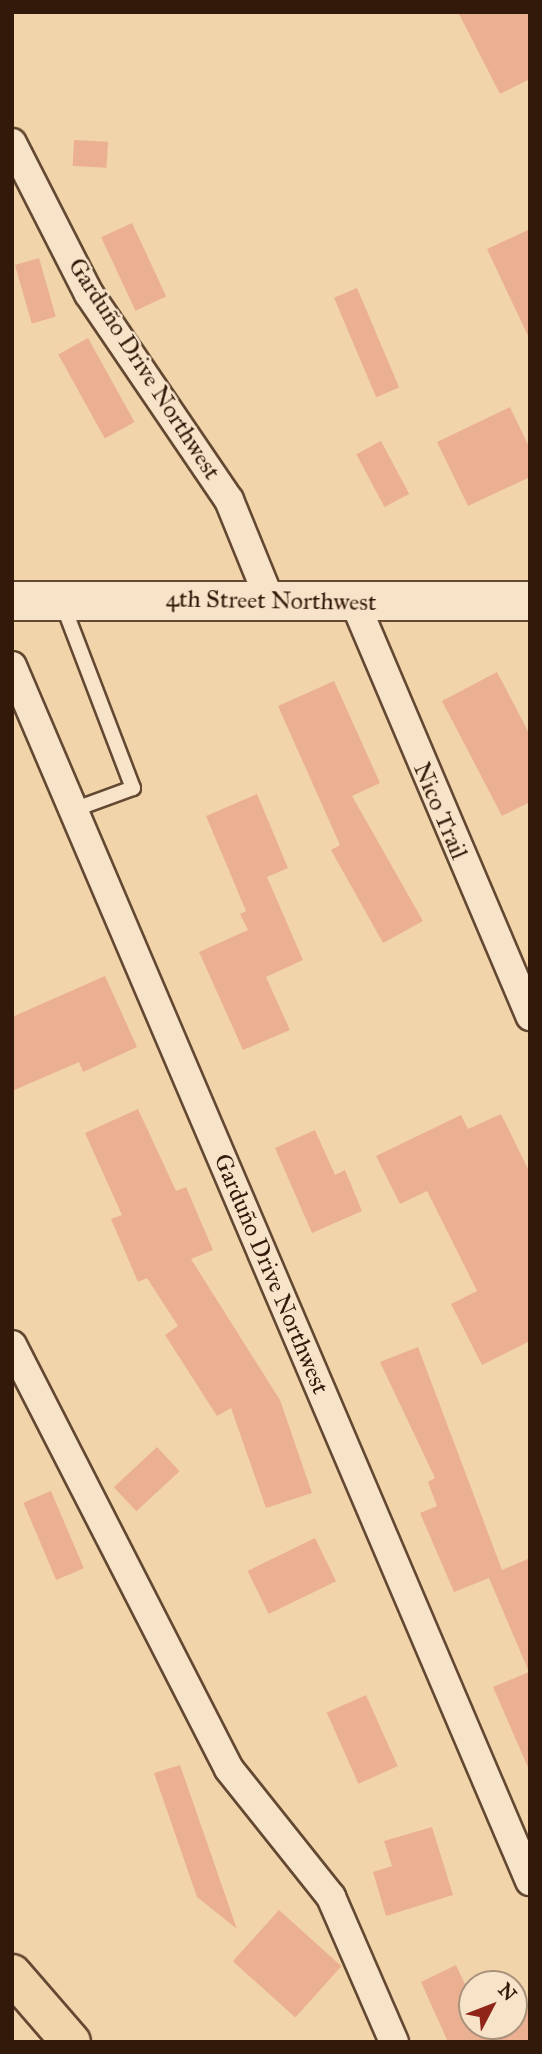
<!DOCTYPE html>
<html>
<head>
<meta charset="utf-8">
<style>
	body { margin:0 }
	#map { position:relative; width:542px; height:2054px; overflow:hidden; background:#f2d4aa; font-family:"IM FELL Great Primer",serif }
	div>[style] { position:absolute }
	.building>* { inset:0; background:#ebb092; transform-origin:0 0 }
	.roads { filter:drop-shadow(2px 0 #634832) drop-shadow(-2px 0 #634832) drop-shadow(0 2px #634832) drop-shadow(0 -2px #634832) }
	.service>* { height:14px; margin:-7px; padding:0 7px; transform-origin:7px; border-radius:7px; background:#f7e3c8 }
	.minor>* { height:28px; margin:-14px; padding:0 14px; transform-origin:14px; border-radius:14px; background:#f7e3c8 }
	.secondary>* { height:38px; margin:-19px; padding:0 19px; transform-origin:19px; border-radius:19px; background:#f7e3c8 }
	.motorway>* { height:38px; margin:-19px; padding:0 19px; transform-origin:19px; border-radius:19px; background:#f2d4aa }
	span { translate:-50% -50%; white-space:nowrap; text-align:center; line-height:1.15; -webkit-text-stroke:5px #f7e3c8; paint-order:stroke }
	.street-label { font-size:24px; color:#33190a }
	.frame { position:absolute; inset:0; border:14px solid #33190a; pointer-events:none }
	.north { position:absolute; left:458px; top:1970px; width:70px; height:70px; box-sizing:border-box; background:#f7e3c8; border:2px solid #a9927c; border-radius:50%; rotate:48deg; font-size:19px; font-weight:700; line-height:28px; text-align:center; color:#33190a }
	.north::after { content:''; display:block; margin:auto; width:24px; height:32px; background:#8f2418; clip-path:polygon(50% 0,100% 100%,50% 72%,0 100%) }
</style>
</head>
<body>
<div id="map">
	<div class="building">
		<i style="clip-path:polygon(458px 12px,530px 12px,530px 79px,500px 94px)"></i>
		<i style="left:74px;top:140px;width:34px;height:26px;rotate:3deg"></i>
		<i style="left:132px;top:223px;width:81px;height:34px;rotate:65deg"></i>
		<i style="clip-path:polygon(530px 229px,530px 340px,487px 249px)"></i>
		<i style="left:39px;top:258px;width:61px;height:25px;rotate:74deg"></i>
		<i style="left:357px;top:288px;width:108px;height:25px;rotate:67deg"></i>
		<i style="left:88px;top:338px;width:96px;height:34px;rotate:61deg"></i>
		<i style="clip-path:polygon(510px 407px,530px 449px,530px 477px,468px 506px,437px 442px)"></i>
		<i style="left:381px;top:441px;width:60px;height:28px;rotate:62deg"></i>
		<i style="clip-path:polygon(497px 672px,530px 735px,530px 802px,502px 816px,442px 701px)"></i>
		<i style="clip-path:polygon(334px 681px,380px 783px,352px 796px,423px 921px,383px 943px,331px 850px,340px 845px,278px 706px)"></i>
		<i style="clip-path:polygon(257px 794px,288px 868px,267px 877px,303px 960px,266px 977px,290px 1030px,243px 1050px,199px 952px,248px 930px,240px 914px,246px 911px,206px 816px)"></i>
		<i style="clip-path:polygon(105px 976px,137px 1047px,83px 1072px,79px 1062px,12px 1091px,12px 1017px)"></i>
		<i style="clip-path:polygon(138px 1109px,176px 1191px,186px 1187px,213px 1250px,191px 1259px,280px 1400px,312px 1493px,266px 1508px,231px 1408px,217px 1416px,165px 1335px,178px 1326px,147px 1278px,138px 1282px,111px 1219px,122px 1215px,85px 1133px)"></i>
		<i style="clip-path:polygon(501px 1114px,530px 1173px,530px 1341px,482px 1365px,451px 1304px,477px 1291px,427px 1191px,400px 1204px,376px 1156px,461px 1115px,468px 1129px)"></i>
		<i style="clip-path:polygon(315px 1130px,335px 1175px,345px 1170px,362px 1211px,312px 1233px,275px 1148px)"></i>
		<i style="clip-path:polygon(418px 1347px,502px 1570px,530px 1558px,530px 1772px,493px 1687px,529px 1672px,489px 1578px,454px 1592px,420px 1513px,437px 1506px,428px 1482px,435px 1478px,380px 1362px)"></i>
		<i style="left:157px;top:1447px;width:33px;height:59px;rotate:47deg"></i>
		<i style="left:51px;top:1491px;width:84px;height:30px;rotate:67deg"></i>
		<i style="left:315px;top:1538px;width:48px;height:75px;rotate:64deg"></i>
		<i style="left:366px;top:1695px;width:78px;height:43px;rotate:66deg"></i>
		<i style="clip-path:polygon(180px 1765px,237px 1929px,197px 1897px,154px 1773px)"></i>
		<i style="clip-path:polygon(432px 1827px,453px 1895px,386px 1916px,373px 1872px,392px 1866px,384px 1841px)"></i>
		<i style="left:279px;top:1910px;width:84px;height:69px;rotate:42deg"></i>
		<i style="clip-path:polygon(456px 1965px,472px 1999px,472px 2032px,514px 2026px,514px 2013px,530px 2006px,530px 2042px,448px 2042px,421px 1982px)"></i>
	</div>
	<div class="roads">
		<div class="service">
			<i style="left:63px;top:605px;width:196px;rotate:69.1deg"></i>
			<i style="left:133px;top:788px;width:64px;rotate:159.9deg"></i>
		</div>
		<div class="minor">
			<i style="left:12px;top:143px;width:169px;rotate:63deg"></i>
			<i style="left:89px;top:294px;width:249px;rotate:55.8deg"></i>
			<i style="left:229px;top:500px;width:106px;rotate:67.8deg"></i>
			<i style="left:355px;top:603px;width:449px;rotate:67deg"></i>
			<i style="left:12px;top:666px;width:1321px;rotate:66.91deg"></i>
			<i style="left:12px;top:1345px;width:476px;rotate:62.9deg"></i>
			<i style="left:229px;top:1769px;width:164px;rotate:51.4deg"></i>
			<i style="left:331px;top:1897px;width:158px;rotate:66.5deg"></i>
		</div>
		<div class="secondary">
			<i style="left:12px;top:601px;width:518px"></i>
		</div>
		<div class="motorway">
			<i style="left:12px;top:1974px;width:90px;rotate:49.1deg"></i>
		</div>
	</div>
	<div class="street-label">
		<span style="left:144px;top:369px;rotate:57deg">Garduño Drive Northwest</span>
		<span style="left:271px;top:601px;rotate:1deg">4th Street Northwest</span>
		<span style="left:440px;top:811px;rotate:67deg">Nico Trail</span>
		<span style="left:271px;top:1274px;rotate:67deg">Garduño Drive Northwest</span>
	</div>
	<div class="frame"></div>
	<div class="north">N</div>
</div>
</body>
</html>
